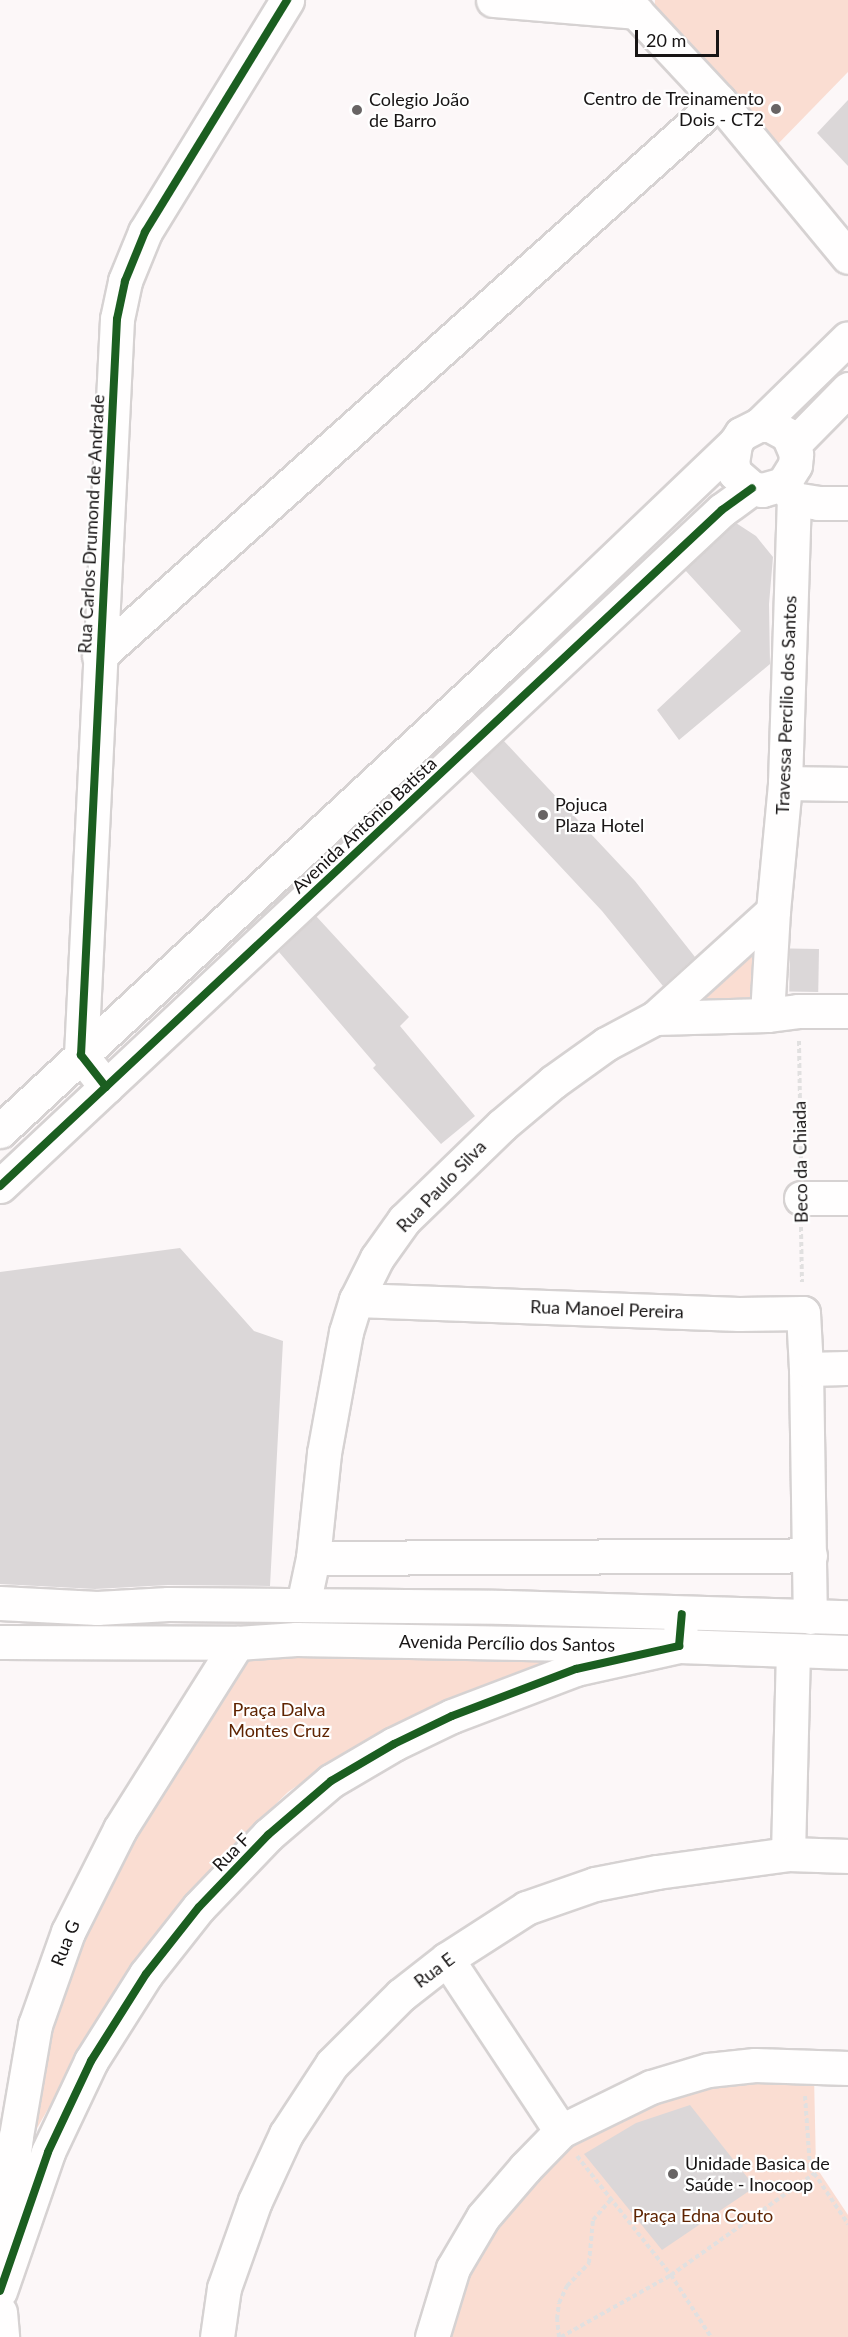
<!DOCTYPE html>
<html>
<head>
<meta charset="utf-8">
<style>
	body { margin:0 }
	#map { position:relative; width:848px; height:2337px; overflow:hidden; background:#fcf7f8; font-family:Lato,sans-serif }
	div>[style] { position:absolute }
	.green>* { inset:0; background:#faddd2 }
	.building>* { inset:0; background:#dbd7d8; transform-origin:0 0 }
	.path>* { height:4px; margin-top:-2px; transform-origin:0; background:repeating-linear-gradient(90deg,#e1e0e0 0 4.5px,transparent 0 7.5px) }
	.roads { filter:drop-shadow(2px 0 #d6d2d2) drop-shadow(-2px 0 #d6d2d2) drop-shadow(0 2px #d6d2d2) drop-shadow(0 -2px #d6d2d2) }
	.street>* { height:33px; margin:-16.5px; padding:0 16.5px; transform-origin:16.5px; border-radius:16.5px; background:#fffefe }
	.secondary>* { height:33px; margin:-16.5px; padding:0 16.5px; transform-origin:16.5px; border-radius:16.5px; background:#fffefe }
	.cycleway>* { height:8px; margin:-4px; padding:0 4px; transform-origin:4px; border-radius:4px; background:#1b5e20 }
	.dots>* { width:16px; height:16px; translate:-50% -50%; box-sizing:border-box; border:3px solid #fff; border-radius:50% }
	span { translate:-50% -50%; white-space:nowrap; text-align:center; line-height:1.15; -webkit-text-stroke:4.5px #fff; paint-order:stroke }
	.poi-label { font-size:18px; color:#181515 }
	.right { translate:-100% -50%; text-align:right }
	.left { translate:0 -50%; text-align:left }
	.street-label { font-size:18px; color:#181515 }
	.park-label { font-size:18px; color:#5f2402 }
	.scale { position:absolute; left:635px; top:30px; width:84px; height:27px; box-sizing:border-box; border:3px solid #181515; border-top:0; padding-left:8px; font-size:18px; line-height:21px; white-space:nowrap; color:#181515; -webkit-text-stroke:4px #fff; paint-order:stroke }
</style>
</head>
<body>
<div id="map">
	<div class="green">
		<i style="clip-path:polygon(655px 0,848px 0,848px 72px,775px 147px,654px 14px)"></i>
		<i style="clip-path:polygon(757px 934px,751px 997px,699px 1003px)"></i>
		<i style="clip-path:polygon(248px 1654px,565px 1656px,409px 1717px,329px 1764px,288px 1792px,235px 1844px,184px 1902px,88px 2039px,24px 2151px,50px 2018px,96px 1898px)"></i>
		<i style="clip-path:polygon(814px 2076px,816px 2167px,848px 2215px,848px 2337px,443px 2337px,492px 2215px,553px 2157px,617px 2116px,684px 2090px,729px 2081px)"></i>
	</div>
	<div class="building">
		<i style="clip-path:polygon(848px 100px,848px 166px,817px 133px)"></i>
		<i style="clip-path:polygon(736px 523px,756px 536px,773px 557px,769px 604px,770px 664px,679px 740px,657px 710px,741px 631px,685px 570px)"></i>
		<i style="clip-path:polygon(503px 740px,635px 881px,695px 957px,663px 986px,602px 911px,471px 771px)"></i>
		<i style="clip-path:polygon(316px 916px,409px 1017px,400px 1026px,475px 1116px,441px 1144px,373px 1068px,376px 1065px,279px 952px)"></i>
		<i style="left:819px;top:949px;width:43px;height:29px;rotate:91deg"></i>
		<i style="clip-path:polygon(180px 1248px,254px 1331px,283px 1341px,270px 1586px,168px 1585px,95px 1589px,0 1584px,0 1272px)"></i>
		<i style="clip-path:polygon(690px 2105px,755px 2187px,662px 2250px,584px 2154px,636px 2123px)"></i>
	</div>
	<div class="path">
		<i style="left:799px;top:1041px;width:127px;rotate:89.1deg"></i>
		<i style="left:801px;top:1227px;width:55px;rotate:89deg"></i>
		<i style="left:805px;top:2096px;width:71px;rotate:86deg"></i>
		<i style="left:810px;top:2167px;width:69px;rotate:56.3deg"></i>
		<i style="left:577px;top:2156px;width:152px;rotate:51.7deg"></i>
		<i style="left:671px;top:2275px;width:74px;rotate:57.2deg"></i>
		<i style="left:559px;top:2337px;width:18px;rotate:-96deg"></i>
		<i style="left:557px;top:2319px;width:16px;rotate:-83deg"></i>
		<i style="left:559px;top:2303px;width:19px;rotate:-65deg"></i>
		<i style="left:567px;top:2286px;width:32px;rotate:-46deg"></i>
		<i style="left:589px;top:2263px;width:43px;rotate:-84.7deg"></i>
		<i style="left:593px;top:2220px;width:28px;rotate:-49deg"></i>
		<i style="left:561px;top:2337px;width:126px;rotate:-29.4deg"></i>
		<i style="left:671px;top:2275px;width:176px;rotate:-35.3deg"></i>
	</div>
	<div class="roads">
		<div class="street">
			<i style="left:493px;top:0;width:144px;rotate:4.8deg"></i>
			<i style="left:636px;top:12px;width:122px;rotate:47deg"></i>
			<i style="left:719px;top:101px;width:202px;rotate:50.4deg"></i>
			<i style="left:99px;top:656px;width:832px;rotate:-41.83deg"></i>
			<i style="left:785px;top:783px;width:63px;rotate:0.9deg"></i>
			<i style="left:767px;top:1015px;width:104px;rotate:-86.7deg"></i>
			<i style="left:773px;top:911px;width:129px;rotate:-84.6deg"></i>
			<i style="left:785px;top:783px;width:284px;rotate:-88.2deg"></i>
			<i style="left:655px;top:1018px;width:112px;rotate:-1.5deg"></i>
			<i style="left:767px;top:1015px;width:31px;rotate:-7deg"></i>
			<i style="left:798px;top:1011px;width:50px"></i>
			<i style="left:106px;top:1087px;width:41px;rotate:-128deg"></i>
			<i style="left:81px;top:1055px;width:737px;rotate:-87.2deg"></i>
			<i style="left:117px;top:319px;width:39px;rotate:-78deg"></i>
			<i style="left:125px;top:281px;width:53px;rotate:-67.8deg"></i>
			<i style="left:145px;top:232px;width:272px;rotate:-58.5deg"></i>
			<i style="left:801px;top:1198px;width:47px"></i>
			<i style="left:356px;top:1300px;width:383px;rotate:2.1deg"></i>
			<i style="left:739px;top:1314px;width:64px;rotate:-0.9deg"></i>
			<i style="left:803px;top:1313px;width:56px;rotate:86.9deg"></i>
			<i style="left:806px;top:1369px;width:248px;rotate:89.1deg"></i>
			<i style="left:806px;top:1369px;width:42px;rotate:-1.4deg"></i>
			<i style="left:313px;top:1558px;width:497px;rotate:-0.3deg"></i>
			<i style="left:303px;top:1605px;width:48px;rotate:-78deg"></i>
			<i style="left:313px;top:1558px;width:106px;rotate:-84deg"></i>
			<i style="left:324px;top:1453px;width:123px;rotate:-79.7deg"></i>
			<i style="left:346px;top:1332px;width:34px;rotate:-73deg"></i>
			<i style="left:356px;top:1300px;width:47px;rotate:-63.4deg"></i>
			<i style="left:377px;top:1258px;width:47px;rotate:-54.6deg"></i>
			<i style="left:404px;top:1220px;width:136px;rotate:-44.1deg"></i>
			<i style="left:502px;top:1125px;width:67px;rotate:-40.1deg"></i>
			<i style="left:553px;top:1082px;width:65px;rotate:-35.6deg"></i>
			<i style="left:606px;top:1044px;width:55px;rotate:-28deg"></i>
			<i style="left:655px;top:1018px;width:159px;rotate:-42.2deg"></i>
			<i style="left:788px;top:1854px;width:203px;rotate:-88.6deg"></i>
			<i style="left:447px;top:1959px;width:206px;rotate:56.5deg"></i>
			<i style="left:5px;top:2235px;width:100px;rotate:-83.7deg"></i>
			<i style="left:16px;top:2136px;width:113px;rotate:-80.3deg"></i>
			<i style="left:35px;top:2025px;width:99px;rotate:-70.5deg"></i>
			<i style="left:68px;top:1932px;width:115px;rotate:-63.2deg"></i>
			<i style="left:120px;top:1829px;width:220px;rotate:-57.8deg"></i>
			<i style="left:0;top:2291px;width:147px;rotate:-70.9deg"></i>
			<i style="left:48px;top:2152px;width:101px;rotate:-64.7deg"></i>
			<i style="left:91px;top:2061px;width:103px;rotate:-57.7deg"></i>
			<i style="left:146px;top:1974px;width:85px;rotate:-51.7deg"></i>
			<i style="left:199px;top:1907px;width:100px;rotate:-46.2deg"></i>
			<i style="left:268px;top:1835px;width:83px;rotate:-40.6deg"></i>
			<i style="left:331px;top:1781px;width:73px;rotate:-30.4deg"></i>
			<i style="left:394px;top:1744px;width:64px;rotate:-25.8deg"></i>
			<i style="left:452px;top:1716px;width:133px;rotate:-20.8deg"></i>
			<i style="left:576px;top:1669px;width:106px;rotate:-12.6deg"></i>
			<i style="left:679px;top:1646px;width:32px;rotate:-85deg"></i>
			<i style="left:0;top:2312px;width:25px;rotate:85deg"></i>
			<i style="left:217px;top:2337px;width:49px;rotate:-81.9deg"></i>
			<i style="left:224px;top:2288px;width:92px;rotate:-70.4deg"></i>
			<i style="left:255px;top:2201px;width:74px;rotate:-65.2deg"></i>
			<i style="left:286px;top:2134px;width:84px;rotate:-56.7deg"></i>
			<i style="left:332px;top:2064px;width:98px;rotate:-45deg"></i>
			<i style="left:401px;top:1995px;width:58px;rotate:-38deg"></i>
			<i style="left:447px;top:1959px;width:94px;rotate:-32.8deg"></i>
			<i style="left:526px;top:1908px;width:73px;rotate:-19.2deg"></i>
			<i style="left:595px;top:1884px;width:63px;rotate:-11deg"></i>
			<i style="left:657px;top:1872px;width:132px;rotate:-7.8deg"></i>
			<i style="left:788px;top:1854px;width:60px;rotate:1.9deg"></i>
			<i style="left:432px;top:2337px;width:72px;rotate:-73.1deg"></i>
			<i style="left:453px;top:2268px;width:59px;rotate:-59.5deg"></i>
			<i style="left:483px;top:2217px;width:65px;rotate:-49.4deg"></i>
			<i style="left:525px;top:2168px;width:52px;rotate:-45.8deg"></i>
			<i style="left:561px;top:2131px;width:100px;rotate:-26.1deg"></i>
			<i style="left:651px;top:2087px;width:59px;rotate:-16.6deg"></i>
			<i style="left:708px;top:2070px;width:47px;rotate:-6.1deg"></i>
			<i style="left:755px;top:2065px;width:93px;rotate:1.8deg"></i>
		</div>
		<div class="secondary">
			<i style="left:759px;top:425px;width:11px"></i>
			<i style="left:770px;top:425px;width:21px;rotate:29deg"></i>
			<i style="left:788px;top:435px;width:21px;rotate:67deg"></i>
			<i style="left:796px;top:454px;width:11px;rotate:95deg"></i>
			<i style="left:795px;top:465px;width:22px;rotate:122deg"></i>
			<i style="left:783px;top:484px;width:22px;rotate:164deg"></i>
			<i style="left:762px;top:490px;width:10px;rotate:-169deg"></i>
			<i style="left:752px;top:488px;width:23px;rotate:-139deg"></i>
			<i style="left:735px;top:473px;width:10px;rotate:-107deg"></i>
			<i style="left:732px;top:463px;width:20px;rotate:-81deg"></i>
			<i style="left:735px;top:443px;width:11px;rotate:-56deg"></i>
			<i style="left:741px;top:434px;width:20px;rotate:-27deg"></i>
			<i style="left:759px;top:425px;width:124px;rotate:-44.3deg"></i>
			<i style="left:794px;top:444px;width:77px;rotate:-45.5deg"></i>
			<i style="left:783px;top:484px;width:19px;rotate:54deg"></i>
			<i style="left:794px;top:499px;width:24px;rotate:9deg"></i>
			<i style="left:818px;top:503px;width:30px"></i>
			<i style="left:0;top:1131px;width:723px;rotate:-42.87deg"></i>
			<i style="left:530px;top:639px;width:284px;rotate:-43.7deg"></i>
			<i style="left:0;top:1186px;width:989px;rotate:-43.12deg"></i>
			<i style="left:722px;top:510px;width:37px;rotate:-36deg"></i>
			<i style="left:0;top:1603px;width:97px;rotate:3deg"></i>
			<i style="left:97px;top:1608px;width:71px;rotate:-3.2deg"></i>
			<i style="left:168px;top:1604px;width:338px;rotate:0.5deg"></i>
			<i style="left:506px;top:1607px;width:342px;rotate:1.7deg"></i>
			<i style="left:0;top:1642px;width:237px;rotate:0.2deg"></i>
			<i style="left:237px;top:1643px;width:59px;rotate:-3.9deg"></i>
			<i style="left:296px;top:1639px;width:383px;rotate:1deg"></i>
			<i style="left:679px;top:1646px;width:169px;rotate:2deg"></i>
		</div>
	</div>
	<div class="cycleway">
		<i style="left:106px;top:1087px;width:41px;rotate:-128deg"></i>
		<i style="left:81px;top:1055px;width:737px;rotate:-87.2deg"></i>
		<i style="left:117px;top:319px;width:39px;rotate:-78deg"></i>
		<i style="left:125px;top:281px;width:53px;rotate:-67.8deg"></i>
		<i style="left:145px;top:232px;width:272px;rotate:-58.5deg"></i>
		<i style="left:0;top:1186px;width:989px;rotate:-43.12deg"></i>
		<i style="left:722px;top:510px;width:37px;rotate:-36deg"></i>
		<i style="left:0;top:2291px;width:147px;rotate:-70.9deg"></i>
		<i style="left:48px;top:2152px;width:101px;rotate:-64.7deg"></i>
		<i style="left:91px;top:2061px;width:103px;rotate:-57.7deg"></i>
		<i style="left:146px;top:1974px;width:85px;rotate:-51.7deg"></i>
		<i style="left:199px;top:1907px;width:100px;rotate:-46.2deg"></i>
		<i style="left:268px;top:1835px;width:83px;rotate:-40.6deg"></i>
		<i style="left:331px;top:1781px;width:73px;rotate:-30.4deg"></i>
		<i style="left:394px;top:1744px;width:64px;rotate:-25.8deg"></i>
		<i style="left:452px;top:1716px;width:133px;rotate:-20.8deg"></i>
		<i style="left:576px;top:1669px;width:106px;rotate:-12.6deg"></i>
		<i style="left:679px;top:1646px;width:32px;rotate:-85deg"></i>
	</div>
	<div class="dots">
		<i style="left:776px;top:109px;background:#686464"></i>
		<i style="left:357px;top:110px;background:#686464"></i>
		<i style="left:543px;top:815px;background:#686464"></i>
		<i style="left:673px;top:2174px;background:#686464"></i>
	</div>
	<div class="poi-label">
		<span class="right" style="left:764px;top:109px">Centro de Treinamento<br>Dois - CT2</span>
		<span class="left" style="left:369px;top:110px">Colegio João<br>de Barro</span>
		<span class="left" style="left:555px;top:815px">Pojuca<br>Plaza Hotel</span>
		<span class="left" style="left:685px;top:2174px">Unidade Basica de<br>Saúde - Inocoop</span>
	</div>
	<div class="street-label">
		<span style="left:91px;top:524px;rotate:-87deg">Rua Carlos Drumond de Andrade</span>
		<span style="left:786px;top:705px;rotate:-88deg">Travessa Percilio dos Santos</span>
		<span style="left:364px;top:825px;rotate:-43deg">Avenida Antônio Batista</span>
		<span style="left:800px;top:1162px;rotate:-91deg">Beco da Chiada</span>
		<span style="left:441px;top:1186px;rotate:-46deg">Rua Paulo Silva</span>
		<span style="left:607px;top:1309px;rotate:2deg">Rua Manoel Pereira</span>
		<span style="left:507px;top:1643px;rotate:1deg">Avenida Percílio dos Santos</span>
		<span style="left:231px;top:1852px;rotate:-46deg">Rua F</span>
		<span style="left:65px;top:1943px;rotate:-68deg">Rua G</span>
		<span style="left:434px;top:1970px;rotate:-37deg">Rua E</span>
	</div>
	<div class="park-label">
		<span style="left:279px;top:1720px">Praça Dalva<br>Montes Cruz</span>
		<span style="left:703px;top:2215px">Praça Edna Couto</span>
	</div>
	<div class="scale">20 m</div>
</div>
</body>
</html>
